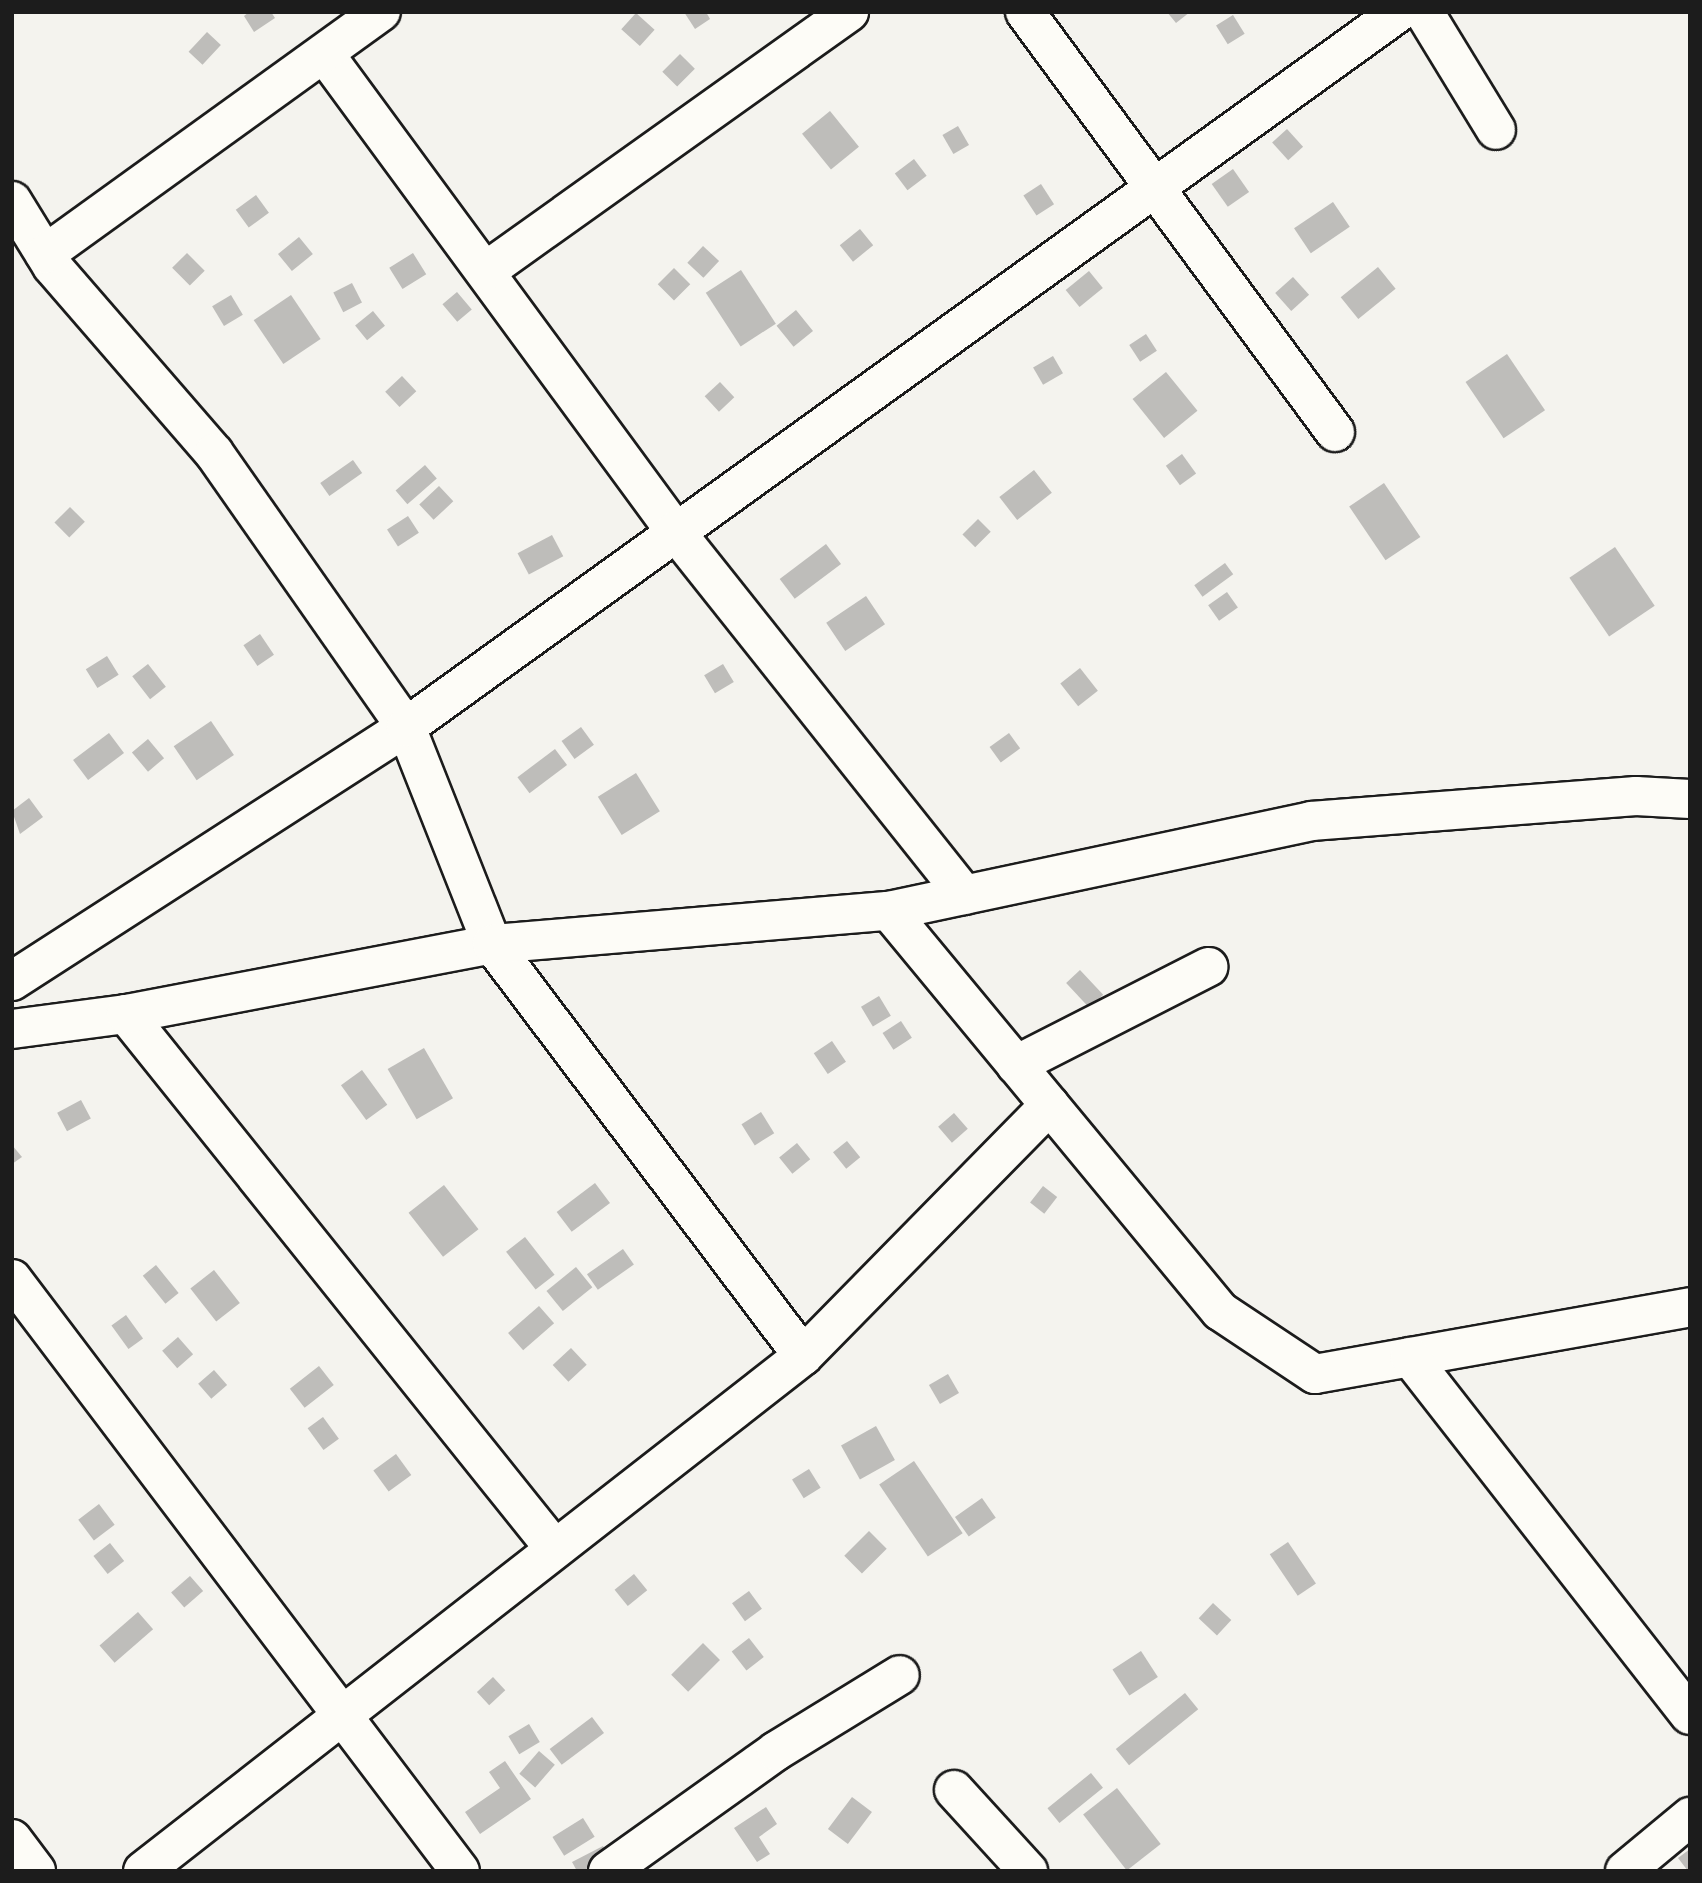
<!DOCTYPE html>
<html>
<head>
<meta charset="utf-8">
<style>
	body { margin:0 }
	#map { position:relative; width:1702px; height:1883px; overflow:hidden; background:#f4f3ee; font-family:"Comic Neue",sans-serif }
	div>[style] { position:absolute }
	.building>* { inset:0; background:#bebdba; transform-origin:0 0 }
	.roads { filter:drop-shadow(2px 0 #1c1c1c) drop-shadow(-2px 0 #1c1c1c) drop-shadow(0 2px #1c1c1c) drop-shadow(0 -2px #1c1c1c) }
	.minor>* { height:38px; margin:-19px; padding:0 19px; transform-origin:19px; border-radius:19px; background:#fdfcf7 }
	span { translate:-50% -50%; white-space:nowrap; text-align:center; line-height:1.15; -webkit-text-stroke:7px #fdfcf7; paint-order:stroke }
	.frame { position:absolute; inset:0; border:14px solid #1c1c1c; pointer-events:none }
</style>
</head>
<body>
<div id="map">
	<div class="building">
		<i style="clip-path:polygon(249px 12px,271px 12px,275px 18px,254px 32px,244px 16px)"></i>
		<i style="clip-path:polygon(684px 12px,706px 12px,710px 19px,695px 29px)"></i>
		<i style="clip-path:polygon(1167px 12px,1190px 12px,1176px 23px)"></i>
		<i style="left:636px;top:13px;width:25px;height:22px;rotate:42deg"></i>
		<i style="left:1233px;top:15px;width:22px;height:20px;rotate:58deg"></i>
		<i style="left:207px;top:32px;width:19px;height:27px;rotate:43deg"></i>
		<i style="left:680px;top:54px;width:21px;height:25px;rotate:45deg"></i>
		<i style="left:830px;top:111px;width:46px;height:36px;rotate:51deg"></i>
		<i style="left:958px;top:126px;width:22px;height:18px;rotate:60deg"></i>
		<i style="left:1287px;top:129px;width:24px;height:20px;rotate:48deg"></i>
		<i style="left:914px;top:159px;width:21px;height:24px;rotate:53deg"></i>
		<i style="left:1233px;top:169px;width:28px;height:26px;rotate:55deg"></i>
		<i style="left:1041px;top:184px;width:24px;height:21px;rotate:57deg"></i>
		<i style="left:256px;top:195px;width:22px;height:25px;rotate:54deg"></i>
		<i style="left:1333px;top:202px;width:30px;height:47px;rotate:56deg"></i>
		<i style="left:860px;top:229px;width:21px;height:26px;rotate:51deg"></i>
		<i style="left:299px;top:237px;width:22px;height:27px;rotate:51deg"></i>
		<i style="left:703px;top:246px;width:22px;height:23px;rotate:43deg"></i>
		<i style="left:187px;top:253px;width:25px;height:21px;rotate:45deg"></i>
		<i style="left:413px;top:253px;width:25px;height:28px;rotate:58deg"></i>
		<i style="left:1378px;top:267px;width:28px;height:48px;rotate:51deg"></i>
		<i style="left:674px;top:268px;width:23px;height:23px;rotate:45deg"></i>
		<i style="left:741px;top:270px;width:64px;height:42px;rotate:57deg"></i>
		<i style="left:1089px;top:271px;width:22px;height:30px;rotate:51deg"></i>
		<i style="left:1293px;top:277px;width:24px;height:24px;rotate:48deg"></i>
		<i style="left:352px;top:283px;width:22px;height:21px;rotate:63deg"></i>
		<i style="left:457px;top:292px;width:23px;height:19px;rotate:50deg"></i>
		<i style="left:231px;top:295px;width:23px;height:22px;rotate:59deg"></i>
		<i style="left:291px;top:295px;width:53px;height:45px;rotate:56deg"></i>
		<i style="left:796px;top:310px;width:27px;height:25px;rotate:51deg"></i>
		<i style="left:373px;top:311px;width:19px;height:23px;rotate:51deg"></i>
		<i style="left:1146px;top:334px;width:20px;height:20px;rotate:57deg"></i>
		<i style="left:1507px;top:354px;width:68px;height:50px;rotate:56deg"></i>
		<i style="left:1053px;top:356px;width:20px;height:23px;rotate:60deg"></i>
		<i style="left:1166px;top:372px;width:50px;height:43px;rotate:51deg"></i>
		<i style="left:402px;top:376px;width:21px;height:23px;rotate:47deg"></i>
		<i style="left:720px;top:382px;width:21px;height:21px;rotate:47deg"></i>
		<i style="left:1182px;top:454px;width:24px;height:20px;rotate:54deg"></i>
		<i style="left:353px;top:460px;width:16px;height:40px;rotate:55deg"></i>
		<i style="left:425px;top:465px;width:18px;height:39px;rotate:49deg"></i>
		<i style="left:1034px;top:470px;width:29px;height:44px;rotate:52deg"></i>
		<i style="left:1384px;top:483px;width:65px;height:42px;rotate:56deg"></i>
		<i style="left:439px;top:486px;width:21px;height:27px;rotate:47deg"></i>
		<i style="left:70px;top:507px;width:21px;height:22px;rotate:45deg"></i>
		<i style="left:408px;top:516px;width:20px;height:25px;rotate:57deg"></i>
		<i style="left:978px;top:519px;width:18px;height:22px;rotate:45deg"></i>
		<i style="left:552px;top:535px;width:24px;height:39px;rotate:62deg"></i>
		<i style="left:826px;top:544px;width:25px;height:58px;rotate:53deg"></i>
		<i style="left:1615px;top:547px;width:71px;height:55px;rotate:56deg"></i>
		<i style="left:1225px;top:563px;width:14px;height:38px;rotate:54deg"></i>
		<i style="left:1227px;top:592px;width:19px;height:23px;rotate:55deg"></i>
		<i style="left:866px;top:596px;width:34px;height:48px;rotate:56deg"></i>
		<i style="left:260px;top:634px;width:25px;height:20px;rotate:56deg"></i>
		<i style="left:107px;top:656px;width:22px;height:25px;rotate:58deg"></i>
		<i style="left:148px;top:664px;width:29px;height:20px;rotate:52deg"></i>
		<i style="left:723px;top:664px;width:21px;height:22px;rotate:59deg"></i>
		<i style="left:1080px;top:668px;width:29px;height:25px;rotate:52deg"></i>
		<i style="left:211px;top:721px;width:41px;height:45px;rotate:56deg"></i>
		<i style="left:581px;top:727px;width:22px;height:24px;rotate:54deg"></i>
		<i style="left:109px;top:733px;width:25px;height:45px;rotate:53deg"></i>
		<i style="left:1009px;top:733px;width:19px;height:24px;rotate:54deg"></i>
		<i style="left:148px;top:739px;width:25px;height:21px;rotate:50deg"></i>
		<i style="left:555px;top:749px;width:20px;height:47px;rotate:53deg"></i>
		<i style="left:636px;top:773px;width:45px;height:45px;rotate:58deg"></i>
		<i style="clip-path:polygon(29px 798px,43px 817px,20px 834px,12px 811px)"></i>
		<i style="left:1080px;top:970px;width:34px;height:19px;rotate:47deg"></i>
		<i style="left:879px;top:996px;width:23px;height:21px;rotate:59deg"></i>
		<i style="left:901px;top:1021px;width:20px;height:22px;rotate:57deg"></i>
		<i style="left:832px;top:1041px;width:25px;height:22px;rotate:56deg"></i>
		<i style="left:424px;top:1048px;width:58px;height:42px;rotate:60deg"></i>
		<i style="left:362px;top:1070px;width:43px;height:26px;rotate:54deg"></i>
		<i style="left:81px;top:1100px;width:21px;height:27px;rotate:62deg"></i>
		<i style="left:761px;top:1112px;width:25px;height:23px;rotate:58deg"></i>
		<i style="left:954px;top:1113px;width:21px;height:21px;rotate:49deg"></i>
		<i style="left:847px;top:1141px;width:21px;height:18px;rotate:51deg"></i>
		<i style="left:797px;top:1143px;width:21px;height:23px;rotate:51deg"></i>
		<i style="clip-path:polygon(12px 1145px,22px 1157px,12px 1164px)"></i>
		<i style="left:595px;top:1183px;width:25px;height:48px;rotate:53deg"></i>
		<i style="left:444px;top:1185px;width:56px;height:45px;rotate:52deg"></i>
		<i style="left:1043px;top:1186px;width:18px;height:21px;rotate:38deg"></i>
		<i style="left:525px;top:1237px;width:48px;height:24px;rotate:52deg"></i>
		<i style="left:623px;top:1249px;width:19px;height:44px;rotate:55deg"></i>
		<i style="left:156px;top:1265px;width:36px;height:17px;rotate:51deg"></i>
		<i style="left:576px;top:1267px;width:26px;height:38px;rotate:51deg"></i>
		<i style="left:214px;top:1270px;width:42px;height:30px;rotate:52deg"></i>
		<i style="left:539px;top:1306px;width:23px;height:41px;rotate:49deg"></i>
		<i style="left:126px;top:1315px;width:29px;height:18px;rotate:54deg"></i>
		<i style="left:178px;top:1337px;width:23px;height:21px;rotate:49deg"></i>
		<i style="left:571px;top:1348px;width:23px;height:25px;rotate:47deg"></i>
		<i style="left:319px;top:1366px;width:24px;height:37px;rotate:52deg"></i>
		<i style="left:214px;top:1370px;width:20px;height:21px;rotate:49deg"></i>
		<i style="left:948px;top:1374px;width:22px;height:22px;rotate:60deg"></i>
		<i style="left:323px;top:1417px;width:27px;height:19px;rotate:54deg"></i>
		<i style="left:876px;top:1426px;width:39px;height:40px;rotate:61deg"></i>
		<i style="left:396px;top:1454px;width:26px;height:28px;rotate:54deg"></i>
		<i style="left:914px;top:1461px;width:87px;height:42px;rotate:56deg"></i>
		<i style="left:809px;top:1469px;width:22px;height:20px;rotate:58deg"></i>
		<i style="left:982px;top:1498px;width:24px;height:33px;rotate:55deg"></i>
		<i style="left:99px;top:1504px;width:26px;height:26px;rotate:53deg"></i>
		<i style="left:869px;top:1531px;width:25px;height:35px;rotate:45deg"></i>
		<i style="left:1288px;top:1542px;width:50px;height:22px;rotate:56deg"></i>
		<i style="left:110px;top:1543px;width:23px;height:21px;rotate:52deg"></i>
		<i style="left:634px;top:1574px;width:21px;height:25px;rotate:51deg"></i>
		<i style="left:190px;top:1576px;width:20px;height:25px;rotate:49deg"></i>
		<i style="left:749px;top:1591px;width:22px;height:21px;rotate:54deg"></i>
		<i style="left:1213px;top:1603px;width:25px;height:21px;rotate:43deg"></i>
		<i style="left:138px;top:1612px;width:23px;height:51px;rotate:49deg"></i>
		<i style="left:749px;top:1638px;width:24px;height:22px;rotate:52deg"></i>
		<i style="left:703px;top:1643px;width:24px;height:45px;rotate:45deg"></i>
		<i style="left:1141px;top:1651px;width:31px;height:34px;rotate:57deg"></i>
		<i style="left:493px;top:1677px;width:18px;height:22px;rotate:47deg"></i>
		<i style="left:1185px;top:1693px;width:21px;height:89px;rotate:51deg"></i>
		<i style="left:592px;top:1717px;width:20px;height:53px;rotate:53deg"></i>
		<i style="left:529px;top:1724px;width:21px;height:24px;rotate:59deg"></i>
		<i style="left:539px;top:1751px;width:21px;height:30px;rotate:41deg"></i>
		<i style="clip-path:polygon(505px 1761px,531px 1799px,480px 1834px,465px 1812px,500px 1788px,489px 1772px)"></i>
		<i style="left:1091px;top:1773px;width:19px;height:56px;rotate:51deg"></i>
		<i style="left:1117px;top:1788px;width:71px;height:43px;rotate:52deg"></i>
		<i style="left:852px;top:1797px;width:25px;height:40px;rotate:37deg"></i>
		<i style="clip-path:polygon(766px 1807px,777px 1824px,759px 1837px,770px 1854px,757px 1862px,734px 1828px)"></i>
		<i style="left:583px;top:1818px;width:22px;height:36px;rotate:58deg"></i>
		<i style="clip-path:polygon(603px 1846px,612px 1863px,577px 1871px,572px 1862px)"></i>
		<i style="clip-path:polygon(1690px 1849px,1690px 1871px,1688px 1871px,1678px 1858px)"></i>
	</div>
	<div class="roads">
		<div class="minor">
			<i style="left:1025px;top:12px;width:522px;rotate:53.57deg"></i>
			<i style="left:1424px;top:12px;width:138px;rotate:58.6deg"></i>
			<i style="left:326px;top:56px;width:589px;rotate:53.69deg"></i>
			<i style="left:675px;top:531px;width:465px;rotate:51.5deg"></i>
			<i style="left:12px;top:201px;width:76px;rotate:58.4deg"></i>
			<i style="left:52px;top:266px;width:247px;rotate:49.1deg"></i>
			<i style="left:214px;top:453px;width:335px;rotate:55deg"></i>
			<i style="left:406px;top:727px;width:233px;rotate:68.4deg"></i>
			<i style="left:492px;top:944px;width:516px;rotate:52.95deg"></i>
			<i style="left:45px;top:254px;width:414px;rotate:-35.8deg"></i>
			<i style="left:486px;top:271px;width:446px;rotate:-35.5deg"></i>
			<i style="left:889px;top:911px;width:431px;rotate:-12deg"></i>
			<i style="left:1311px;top:821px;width:326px;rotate:-4.4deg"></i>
			<i style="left:1636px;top:796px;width:54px;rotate:3.2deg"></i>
			<i style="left:12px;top:981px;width:469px;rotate:-32.8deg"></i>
			<i style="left:406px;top:727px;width:1224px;rotate:-35.76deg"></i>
			<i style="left:126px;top:1014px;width:684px;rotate:51.29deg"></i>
			<i style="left:12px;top:1029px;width:115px;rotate:-7.5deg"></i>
			<i style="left:126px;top:1014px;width:373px;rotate:-10.8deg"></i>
			<i style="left:492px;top:944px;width:398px;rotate:-4.8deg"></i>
			<i style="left:889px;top:911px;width:519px;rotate:50.39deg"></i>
			<i style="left:1220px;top:1311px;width:114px;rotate:33.6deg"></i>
			<i style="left:1315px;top:1374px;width:381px;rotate:-10.1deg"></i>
			<i style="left:1016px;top:1065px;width:216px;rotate:-27deg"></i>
			<i style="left:12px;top:1279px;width:742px;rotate:52.88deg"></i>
			<i style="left:1410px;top:1357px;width:454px;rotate:52deg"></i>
			<i style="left:954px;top:1790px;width:110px;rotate:47.6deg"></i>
			<i style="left:12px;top:1839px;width:40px;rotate:53deg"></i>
			<i style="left:143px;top:1871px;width:837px;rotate:-37.97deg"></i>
			<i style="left:803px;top:1356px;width:352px;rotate:-45.5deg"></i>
			<i style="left:608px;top:1871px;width:206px;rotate:-35.5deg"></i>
			<i style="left:776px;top:1751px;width:145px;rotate:-31.5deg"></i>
			<i style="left:1625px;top:1871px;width:85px;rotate:-39.7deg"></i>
		</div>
	</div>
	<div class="frame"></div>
</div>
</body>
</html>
